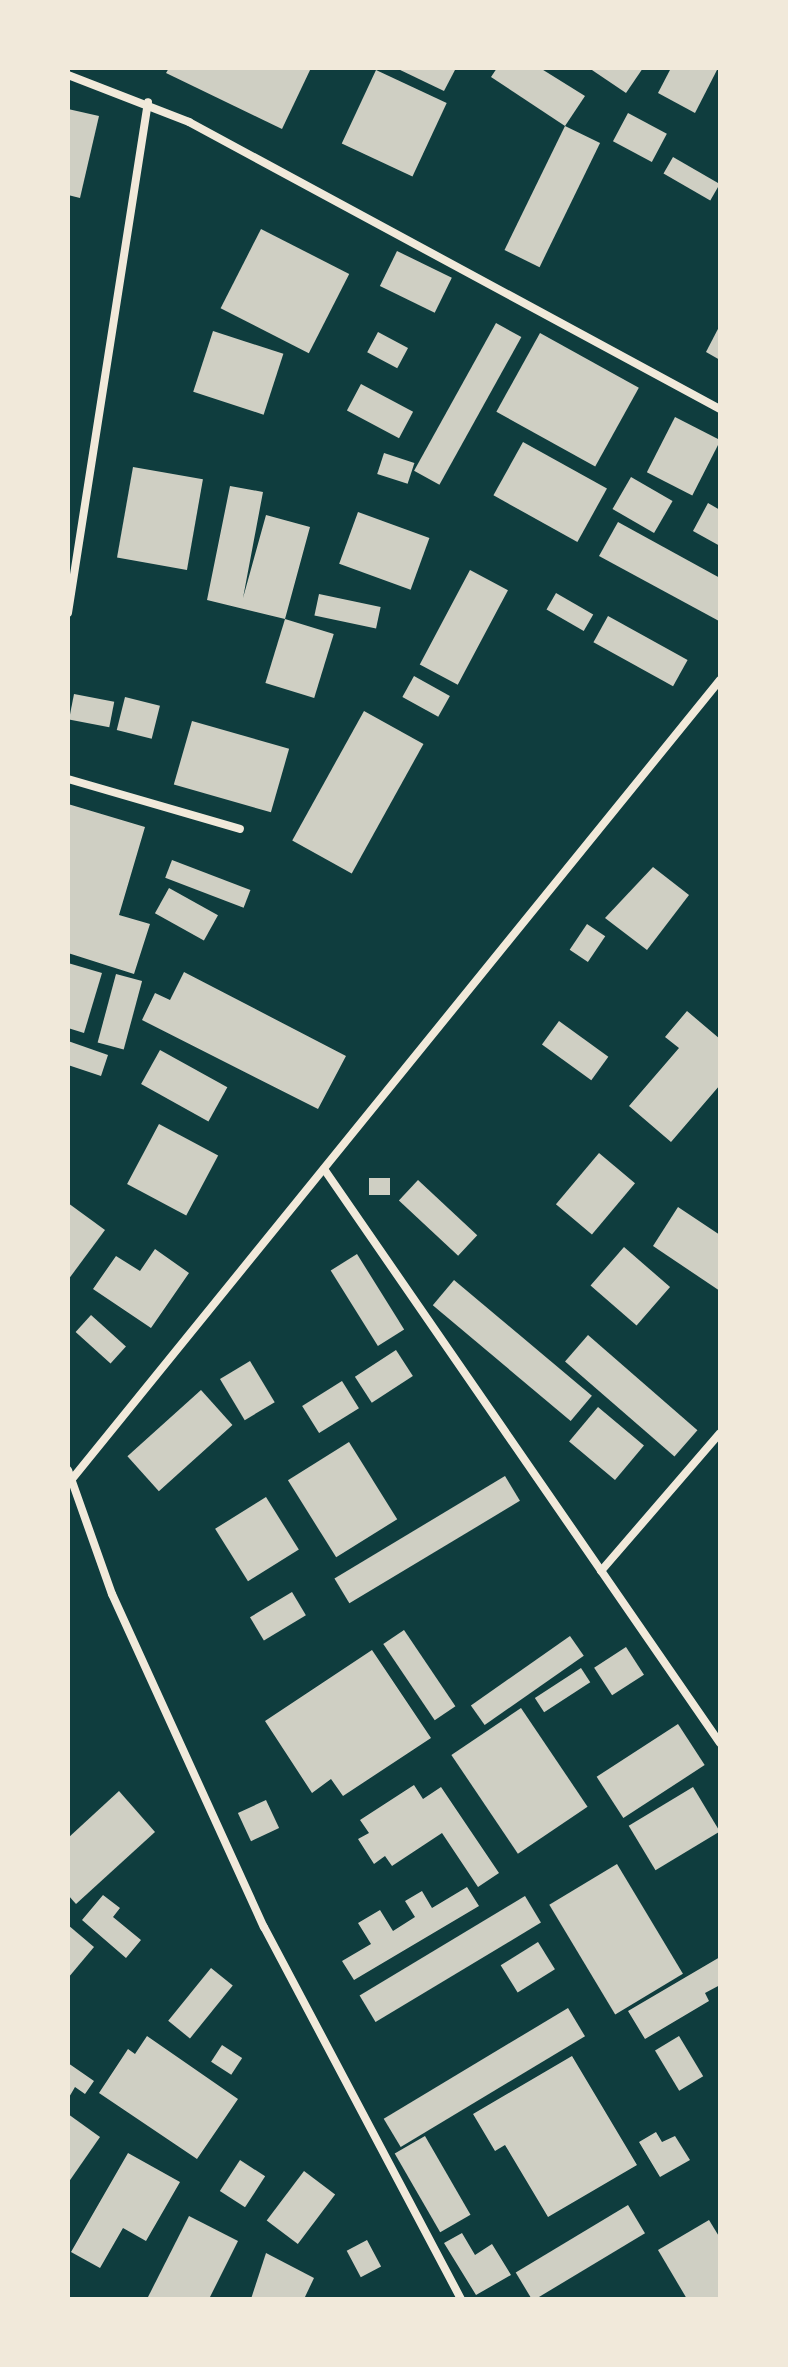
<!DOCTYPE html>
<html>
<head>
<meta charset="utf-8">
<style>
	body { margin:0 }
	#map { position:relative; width:788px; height:2367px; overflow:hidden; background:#0f3d3e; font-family:Barlow,sans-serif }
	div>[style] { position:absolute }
	.building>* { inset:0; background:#cfcfc3; transform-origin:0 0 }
	.minor>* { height:8px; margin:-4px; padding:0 4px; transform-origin:4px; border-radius:4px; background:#f1e9da }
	span { translate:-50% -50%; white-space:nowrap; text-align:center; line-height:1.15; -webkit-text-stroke:7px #f1e9da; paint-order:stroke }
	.frame { position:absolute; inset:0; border:70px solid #f1e9da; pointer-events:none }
</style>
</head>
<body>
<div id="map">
	<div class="building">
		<i style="clip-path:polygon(169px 68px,311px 68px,282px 129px,166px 73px)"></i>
		<i style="clip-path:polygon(396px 68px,456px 68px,444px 91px)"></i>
		<i style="clip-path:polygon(497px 68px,540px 68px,585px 96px,565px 126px,491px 77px)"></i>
		<i style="clip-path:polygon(589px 68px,643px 68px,626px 93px)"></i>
		<i style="clip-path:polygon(671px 68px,718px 68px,695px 113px,658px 93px)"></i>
		<i style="left:376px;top:70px;width:78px;height:81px;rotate:25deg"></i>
		<i style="clip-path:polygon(68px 109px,99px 116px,80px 198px,68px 195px)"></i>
		<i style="left:628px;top:113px;width:44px;height:32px;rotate:28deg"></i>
		<i style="left:565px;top:126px;width:39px;height:138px;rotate:26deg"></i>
		<i style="left:673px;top:157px;width:54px;height:19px;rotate:30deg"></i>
		<i style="left:261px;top:229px;width:99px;height:89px;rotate:27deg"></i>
		<i style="left:397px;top:251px;width:61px;height:39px;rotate:26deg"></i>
		<i style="left:496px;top:323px;width:29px;height:169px;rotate:29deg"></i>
		<i style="clip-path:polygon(720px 325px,720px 360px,706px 352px)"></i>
		<i style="left:213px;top:331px;width:74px;height:64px;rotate:18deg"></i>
		<i style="left:378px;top:332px;width:34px;height:23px;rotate:28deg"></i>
		<i style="left:540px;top:333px;width:113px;height:90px;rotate:29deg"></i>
		<i style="left:361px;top:384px;width:59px;height:30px;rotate:28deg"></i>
		<i style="left:675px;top:417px;width:51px;height:62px;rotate:27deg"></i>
		<i style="left:523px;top:442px;width:96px;height:61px;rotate:29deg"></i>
		<i style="left:384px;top:453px;width:32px;height:22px;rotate:18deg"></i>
		<i style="left:133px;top:467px;width:71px;height:92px;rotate:10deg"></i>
		<i style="left:631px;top:477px;width:48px;height:37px;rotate:30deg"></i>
		<i style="clip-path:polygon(230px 486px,263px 492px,243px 598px,266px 515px,310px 527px,285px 619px,207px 600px)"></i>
		<i style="clip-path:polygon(708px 503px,720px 510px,720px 546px,693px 531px)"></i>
		<i style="left:358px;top:512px;width:76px;height:55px;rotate:20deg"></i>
		<i style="clip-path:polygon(618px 522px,720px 578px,719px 621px,599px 556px)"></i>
		<i style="left:470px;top:570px;width:43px;height:107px;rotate:28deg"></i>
		<i style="left:556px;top:593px;width:43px;height:19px;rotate:30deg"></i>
		<i style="left:319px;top:594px;width:63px;height:22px;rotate:12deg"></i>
		<i style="left:608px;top:616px;width:91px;height:30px;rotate:29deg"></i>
		<i style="left:285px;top:619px;width:51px;height:67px;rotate:17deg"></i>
		<i style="left:414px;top:676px;width:41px;height:24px;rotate:29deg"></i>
		<i style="left:74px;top:694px;width:41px;height:26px;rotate:11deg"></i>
		<i style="left:125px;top:697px;width:36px;height:34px;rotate:14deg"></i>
		<i style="left:364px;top:711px;width:68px;height:148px;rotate:29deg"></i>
		<i style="left:192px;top:721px;width:101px;height:66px;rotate:16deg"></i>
		<i style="clip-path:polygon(68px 804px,145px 827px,119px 915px,150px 924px,134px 974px,68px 953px)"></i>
		<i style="left:172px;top:860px;width:84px;height:19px;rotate:21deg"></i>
		<i style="clip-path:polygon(653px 867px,689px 895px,647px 950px,605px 918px)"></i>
		<i style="left:169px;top:888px;width:56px;height:29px;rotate:29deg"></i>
		<i style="left:587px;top:924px;width:22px;height:31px;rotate:34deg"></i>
		<i style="clip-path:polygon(68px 963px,102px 973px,84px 1033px,68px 1028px)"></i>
		<i style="clip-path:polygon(184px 972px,346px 1056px,318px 1109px,142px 1020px,155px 993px,170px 1000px)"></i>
		<i style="left:116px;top:974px;width:27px;height:71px;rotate:15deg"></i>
		<i style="clip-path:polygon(687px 1011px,720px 1039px,720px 1085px,671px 1142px,629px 1106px,679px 1048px,665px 1037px)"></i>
		<i style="left:559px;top:1021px;width:61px;height:29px;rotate:36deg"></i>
		<i style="clip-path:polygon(68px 1041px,108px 1055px,101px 1076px,68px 1065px)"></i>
		<i style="left:160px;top:1050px;width:77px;height:39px;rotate:29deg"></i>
		<i style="left:159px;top:1124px;width:67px;height:68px;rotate:28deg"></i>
		<i style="left:599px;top:1153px;width:47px;height:67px;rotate:40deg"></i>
		<i style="left:390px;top:1178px;width:17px;height:21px;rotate:90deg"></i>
		<i style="left:418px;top:1180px;width:81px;height:28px;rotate:43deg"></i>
		<i style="clip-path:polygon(68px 1203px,105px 1230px,68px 1280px)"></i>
		<i style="clip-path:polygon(678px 1207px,720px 1235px,720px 1291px,653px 1246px)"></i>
		<i style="left:624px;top:1247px;width:61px;height:51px;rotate:41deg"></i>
		<i style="clip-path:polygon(155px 1249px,189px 1273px,151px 1328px,93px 1289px,116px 1256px,140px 1271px)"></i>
		<i style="left:357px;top:1254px;width:89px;height:31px;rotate:58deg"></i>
		<i style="left:454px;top:1280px;width:180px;height:33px;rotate:40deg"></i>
		<i style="left:91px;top:1315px;width:47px;height:23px;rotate:42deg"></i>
		<i style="left:588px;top:1335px;width:145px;height:35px;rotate:41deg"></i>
		<i style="left:396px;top:1350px;width:31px;height:49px;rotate:57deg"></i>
		<i style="left:250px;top:1361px;width:48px;height:35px;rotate:59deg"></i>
		<i style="left:342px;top:1381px;width:32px;height:47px;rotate:58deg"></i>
		<i style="left:201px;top:1390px;width:47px;height:99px;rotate:48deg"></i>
		<i style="left:598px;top:1407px;width:60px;height:45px;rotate:40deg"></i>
		<i style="left:349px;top:1442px;width:91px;height:72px;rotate:58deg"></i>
		<i style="left:505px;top:1476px;width:29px;height:199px;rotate:59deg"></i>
		<i style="left:266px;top:1497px;width:62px;height:60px;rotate:58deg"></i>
		<i style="left:292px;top:1592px;width:27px;height:49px;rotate:59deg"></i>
		<i style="left:404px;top:1630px;width:92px;height:25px;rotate:56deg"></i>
		<i style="left:570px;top:1636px;width:24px;height:121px;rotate:55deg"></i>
		<i style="left:626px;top:1647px;width:33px;height:38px;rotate:57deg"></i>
		<i style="clip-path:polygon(372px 1650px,431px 1738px,343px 1796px,331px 1779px,312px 1793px,265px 1721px)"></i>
		<i style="left:581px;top:1668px;width:17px;height:55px;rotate:57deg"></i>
		<i style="left:521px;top:1708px;width:119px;height:84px;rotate:56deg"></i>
		<i style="left:678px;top:1724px;width:49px;height:97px;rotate:57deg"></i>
		<i style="clip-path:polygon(414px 1785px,423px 1799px,441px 1787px,499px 1873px,478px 1887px,442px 1833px,392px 1866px,385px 1856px,374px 1864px,358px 1839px,369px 1833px,360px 1820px)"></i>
		<i style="left:693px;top:1787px;width:52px;height:75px;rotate:59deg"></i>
		<i style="clip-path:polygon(119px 1791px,155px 1832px,76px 1904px,68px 1895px,68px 1838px)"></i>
		<i style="left:266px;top:1800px;width:31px;height:31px;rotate:65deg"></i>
		<i style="left:617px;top:1864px;width:128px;height:79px;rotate:59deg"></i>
		<i style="clip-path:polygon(467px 1887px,479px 1906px,354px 1980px,342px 1961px,371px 1944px,358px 1923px,380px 1910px,393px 1931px,415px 1917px,405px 1901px,422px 1891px,432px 1908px)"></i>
		<i style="clip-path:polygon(103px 1895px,120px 1908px,113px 1917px,141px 1940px,126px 1958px,82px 1920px)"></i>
		<i style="left:525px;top:1896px;width:31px;height:193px;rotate:59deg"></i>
		<i style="clip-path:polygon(68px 1925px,94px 1947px,68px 1978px)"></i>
		<i style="left:538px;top:1942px;width:32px;height:44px;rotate:58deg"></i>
		<i style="clip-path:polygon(720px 1957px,720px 1985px,705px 1993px,709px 2001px,645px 2039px,628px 2011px)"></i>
		<i style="left:211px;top:1968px;width:28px;height:68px;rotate:39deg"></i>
		<i style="left:568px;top:2008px;width:33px;height:215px;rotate:59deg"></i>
		<i style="clip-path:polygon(147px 2036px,238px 2099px,197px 2159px,99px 2093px,128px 2049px,135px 2054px)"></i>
		<i style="left:679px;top:2036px;width:47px;height:28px;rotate:59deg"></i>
		<i style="left:222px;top:2045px;width:24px;height:20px;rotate:33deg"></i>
		<i style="clip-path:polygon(572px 2056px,637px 2165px,548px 2217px,505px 2145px,495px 2151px,473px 2114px)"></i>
		<i style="clip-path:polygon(68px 2063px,94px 2081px,85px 2094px,75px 2087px,68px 2099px)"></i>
		<i style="clip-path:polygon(68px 2114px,100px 2137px,68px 2183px)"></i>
		<i style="clip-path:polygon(656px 2132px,662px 2142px,675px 2136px,690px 2160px,660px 2177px,639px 2142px)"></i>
		<i style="left:425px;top:2136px;width:91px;height:35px;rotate:60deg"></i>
		<i style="clip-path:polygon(128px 2153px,180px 2182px,146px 2241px,123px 2228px,100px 2268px,71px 2252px)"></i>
		<i style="left:240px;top:2160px;width:30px;height:37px;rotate:33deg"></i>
		<i style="left:304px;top:2171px;width:39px;height:62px;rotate:37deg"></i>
		<i style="left:628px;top:2205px;width:33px;height:131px;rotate:59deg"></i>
		<i style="clip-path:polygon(189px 2216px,238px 2241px,209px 2299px,147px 2299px)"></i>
		<i style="clip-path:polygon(709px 2220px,720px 2238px,720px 2299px,687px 2299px,658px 2250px)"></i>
		<i style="clip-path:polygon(462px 2233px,475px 2255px,492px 2244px,511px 2275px,476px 2295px,444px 2243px)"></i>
		<i style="left:367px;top:2240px;width:30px;height:23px;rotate:62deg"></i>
		<i style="clip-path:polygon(266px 2253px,314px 2278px,304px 2299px,251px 2299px)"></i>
	</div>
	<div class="minor">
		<i style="left:68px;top:75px;width:130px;rotate:21.2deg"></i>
		<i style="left:189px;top:122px;width:604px;rotate:28.39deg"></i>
		<i style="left:68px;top:613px;width:517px;rotate:-81.1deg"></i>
		<i style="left:68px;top:779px;width:179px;rotate:16.2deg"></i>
		<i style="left:324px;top:1169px;width:697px;rotate:55.4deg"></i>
		<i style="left:68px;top:1470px;width:132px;rotate:70.5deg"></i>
		<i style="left:112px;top:1594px;width:366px;rotate:65.5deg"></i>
		<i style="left:264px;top:1927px;width:421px;rotate:62.1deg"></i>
		<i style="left:68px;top:1484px;width:1035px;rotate:-50.96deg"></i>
		<i style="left:601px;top:1571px;width:182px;rotate:-49.2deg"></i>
	</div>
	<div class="frame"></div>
</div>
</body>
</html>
